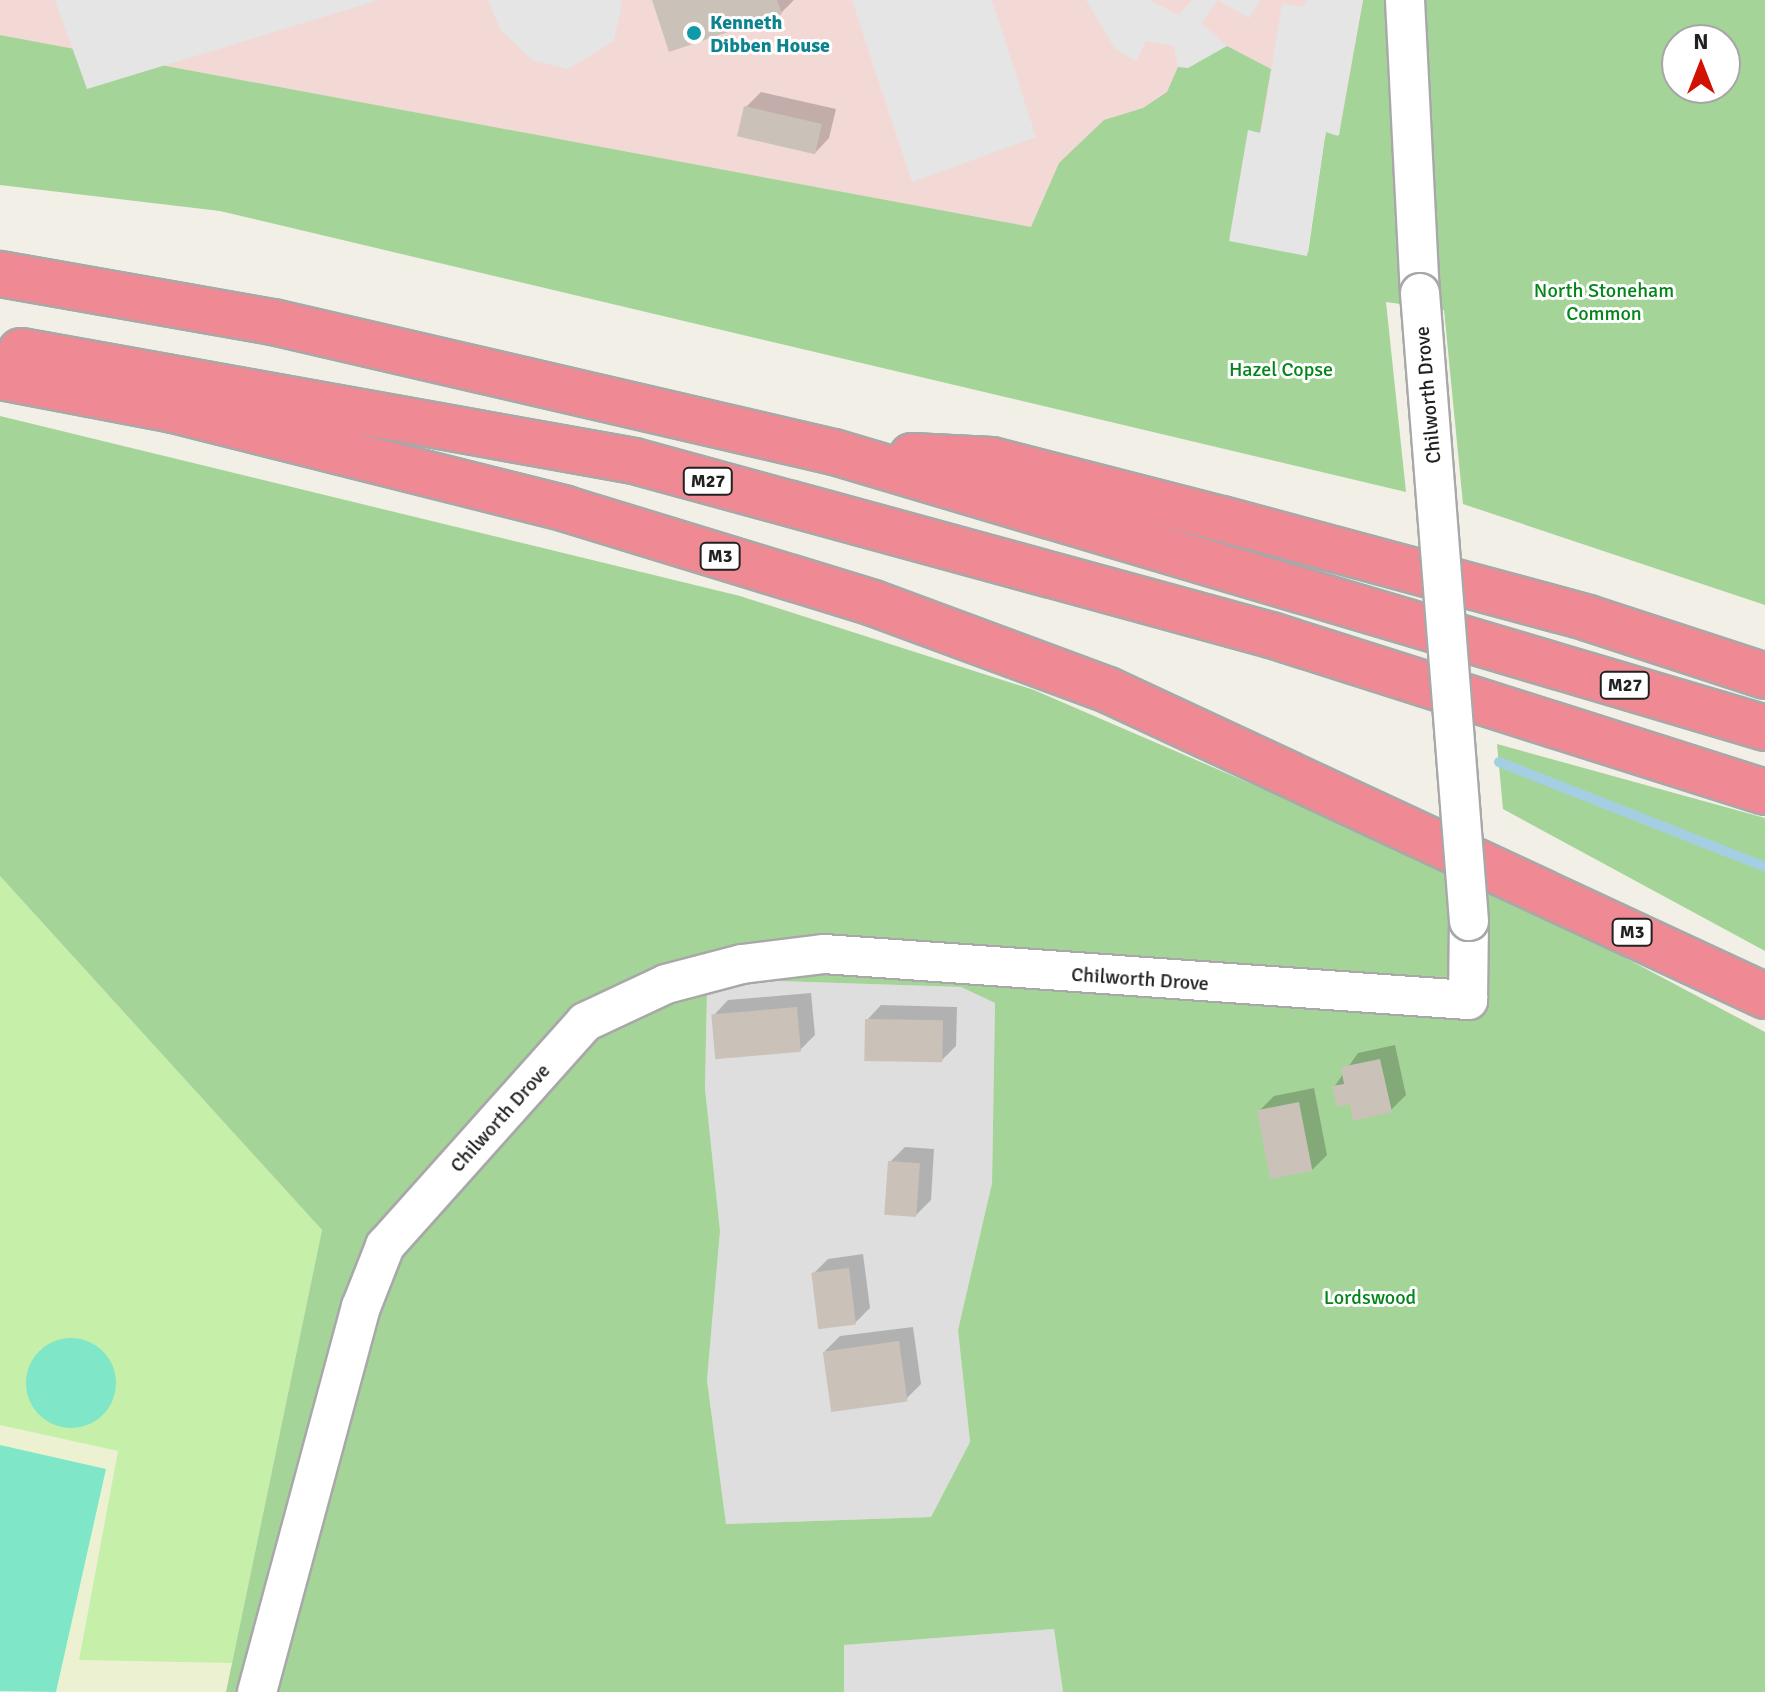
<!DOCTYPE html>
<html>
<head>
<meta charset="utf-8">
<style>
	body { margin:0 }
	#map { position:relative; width:1765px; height:1692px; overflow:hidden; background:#f2efe7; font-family:Signika,sans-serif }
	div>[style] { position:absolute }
	.residential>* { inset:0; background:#dfdede }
	.commercial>* { inset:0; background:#f3d9d5 }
	.farmland>* { inset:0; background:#ecf2d1 }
	.grass>* { inset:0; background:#c6efa9 }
	.forest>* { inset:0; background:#a5d498 }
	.pitch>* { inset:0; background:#7fe7c7 }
	.round { border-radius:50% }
	.parking>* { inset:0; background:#e5e5e5 }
	.shadow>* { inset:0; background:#0003 }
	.stream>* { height:10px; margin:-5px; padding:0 5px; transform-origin:5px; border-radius:5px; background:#a4cfe3 }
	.building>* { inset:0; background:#cac2b9; transform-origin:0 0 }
	.roads { filter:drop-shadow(2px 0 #a8a8a8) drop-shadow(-2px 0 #a8a8a8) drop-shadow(0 2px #a8a8a8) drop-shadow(0 -2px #a8a8a8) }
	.minor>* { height:38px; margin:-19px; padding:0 19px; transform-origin:19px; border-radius:19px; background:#fff }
	.highway>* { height:44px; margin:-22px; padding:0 22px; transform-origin:22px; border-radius:22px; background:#ef8993 }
	.bridges { filter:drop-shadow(2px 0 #a8a8a8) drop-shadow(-2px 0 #a8a8a8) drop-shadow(0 2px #a8a8a8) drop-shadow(0 -2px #a8a8a8) }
	.minor-bridge>* { height:38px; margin:-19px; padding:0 19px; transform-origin:19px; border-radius:19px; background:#fff }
	.dots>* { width:22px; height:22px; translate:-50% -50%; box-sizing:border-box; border:4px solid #fff; border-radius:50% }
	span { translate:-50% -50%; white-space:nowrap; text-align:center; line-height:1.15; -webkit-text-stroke:6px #fff; paint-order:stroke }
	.shield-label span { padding:2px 6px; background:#fff; border:2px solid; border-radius:6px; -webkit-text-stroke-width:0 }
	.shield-label { font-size:18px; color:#212121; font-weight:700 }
	.culture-label { font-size:20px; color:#0d838f; font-weight:700 }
	.left { translate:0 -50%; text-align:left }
	.park-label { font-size:20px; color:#038519 }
	.street-label { font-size:20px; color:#212121 }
	.north { position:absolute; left:1661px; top:24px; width:80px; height:80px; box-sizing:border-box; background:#fff; border:2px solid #a6a6a6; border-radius:50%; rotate:0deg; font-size:22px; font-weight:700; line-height:32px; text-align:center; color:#212121 }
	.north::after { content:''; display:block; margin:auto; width:28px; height:36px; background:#d11200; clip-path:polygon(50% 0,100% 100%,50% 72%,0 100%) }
</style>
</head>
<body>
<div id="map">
	<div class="residential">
		<i style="clip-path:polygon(746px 980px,961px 987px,995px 1003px,992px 1183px,958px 1330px,970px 1442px,931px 1517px,726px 1524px,707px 1380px,720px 1231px,705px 1088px,707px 992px)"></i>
		<i style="clip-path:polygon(1054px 1629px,1063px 1692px,844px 1692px,843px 1645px)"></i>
	</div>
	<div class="commercial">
		<i style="clip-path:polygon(0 0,1468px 0,1211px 261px,0 35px)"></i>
	</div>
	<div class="farmland">
		<i style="clip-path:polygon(0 1425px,118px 1451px,79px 1659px,232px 1663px,226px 1692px,0 1692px)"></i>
	</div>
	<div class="grass">
		<i style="clip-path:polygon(0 876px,322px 1230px,232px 1663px,79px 1660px,118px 1451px,0 1425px)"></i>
	</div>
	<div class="forest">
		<i style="clip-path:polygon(evenodd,1363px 0,1765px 0,1765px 605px,1463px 504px,1444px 310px,1386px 302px,1406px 492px,220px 211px,0 185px,0 35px,1031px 227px,1059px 163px,1104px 120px,1143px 108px,1167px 92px,1178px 67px,1227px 46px,1271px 69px,1260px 133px,1248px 131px,1308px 253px,1324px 143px,1326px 132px,1339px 135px,1363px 0,1677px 40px,1725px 40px,1725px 88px,1677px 88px,1677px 40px)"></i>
		<i style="clip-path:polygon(evenodd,0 416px,740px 596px,1034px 690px,1497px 890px,1765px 1032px,1765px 1692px,1063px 1692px,1054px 1629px,844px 1645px,844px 1692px,226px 1692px,322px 1230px,0 876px,0 416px,747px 980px,961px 987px,995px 1003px,992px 1183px,958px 1330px,970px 1442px,931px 1517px,726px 1524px,707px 1380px,720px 1231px,705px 1088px,707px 992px,747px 980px)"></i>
		<i style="clip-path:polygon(1497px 744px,1765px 818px,1765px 951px,1503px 809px)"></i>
	</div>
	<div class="pitch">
		<i class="round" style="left:26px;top:1338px;width:90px;height:90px"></i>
		<i style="clip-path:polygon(0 1445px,106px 1469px,56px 1692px,0 1691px)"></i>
	</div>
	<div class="parking">
		<i style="clip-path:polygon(55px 0,379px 0,87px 89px)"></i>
		<i style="clip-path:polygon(488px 0,620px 0,622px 3px,614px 41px,568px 69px,532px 60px,500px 29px)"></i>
		<i style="clip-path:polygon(852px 0,992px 0,1036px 137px,912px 182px)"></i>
		<i style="clip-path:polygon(1086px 0,1149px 0,1179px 15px,1192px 0,1218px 0,1201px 23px,1227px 46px,1188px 68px,1178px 67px,1174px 46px,1146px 41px,1136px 61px,1115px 49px)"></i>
		<i style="clip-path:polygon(1218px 0,1260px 0,1249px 18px)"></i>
		<i style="clip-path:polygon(1306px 0,1363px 0,1338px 136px,1326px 132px,1324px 143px,1307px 256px,1229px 241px,1248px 130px,1260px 133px,1263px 123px,1282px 3px,1304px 7px)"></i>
	</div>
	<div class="shadow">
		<i style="clip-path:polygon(654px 0,794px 0,781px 13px)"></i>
		<i style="clip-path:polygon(761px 92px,836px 109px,829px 138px,815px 153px,746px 107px)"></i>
		<i style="clip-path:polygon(811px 993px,815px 1035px,800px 1050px,714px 1015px,728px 1000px)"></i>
		<i style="clip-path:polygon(881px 1005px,957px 1007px,956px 1046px,941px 1061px,867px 1020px)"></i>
		<i style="clip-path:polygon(1395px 1045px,1406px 1095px,1391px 1110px,1351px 1102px,1334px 1087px,1358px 1053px)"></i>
		<i style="clip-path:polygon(1314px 1088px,1327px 1155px,1312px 1170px,1259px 1111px,1274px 1096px)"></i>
		<i style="clip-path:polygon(905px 1147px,934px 1149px,931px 1200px,916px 1215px,890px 1162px)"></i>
		<i style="clip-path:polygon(863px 1254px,870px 1308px,855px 1323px,813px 1274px,828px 1259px)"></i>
		<i style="clip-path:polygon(913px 1327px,921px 1384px,906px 1399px,825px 1351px,840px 1336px)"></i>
	</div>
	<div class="stream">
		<i style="left:1499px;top:762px;width:286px;rotate:21.5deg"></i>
	</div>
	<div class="building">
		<i style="clip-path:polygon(652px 0,777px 0,782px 14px,669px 52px)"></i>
		<i style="left:744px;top:106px;width:80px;height:31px;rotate:13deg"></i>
		<i style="left:797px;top:1007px;width:45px;height:86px;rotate:85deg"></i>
		<i style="left:865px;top:1019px;width:78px;height:42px;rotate:1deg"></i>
		<i style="clip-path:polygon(1380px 1059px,1392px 1112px,1353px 1121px,1350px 1104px,1337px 1107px,1332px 1086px,1344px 1084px,1341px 1067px)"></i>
		<i style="left:1299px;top:1102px;width:70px;height:43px;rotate:79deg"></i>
		<i style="left:888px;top:1161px;width:32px;height:54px;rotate:4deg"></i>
		<i style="left:849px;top:1268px;width:57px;height:38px;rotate:83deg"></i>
		<i style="left:899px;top:1341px;width:61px;height:77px;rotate:82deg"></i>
	</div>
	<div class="roads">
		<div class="minor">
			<i style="left:1405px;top:0;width:293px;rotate:87.1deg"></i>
			<i style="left:257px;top:1692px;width:399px;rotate:-74.9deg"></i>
			<i style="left:361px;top:1307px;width:66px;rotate:-68.5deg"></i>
			<i style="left:385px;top:1246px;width:300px;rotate:-48.2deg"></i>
			<i style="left:585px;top:1022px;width:89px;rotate:-25.1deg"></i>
			<i style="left:666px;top:984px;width:79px;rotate:-14.7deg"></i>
			<i style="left:742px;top:964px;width:83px;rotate:-7deg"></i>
			<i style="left:824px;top:954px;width:646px;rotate:4.09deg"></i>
			<i style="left:1468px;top:1000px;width:79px;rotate:-89.3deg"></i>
		</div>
		<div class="highway">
			<i style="left:0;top:274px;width:277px;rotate:10deg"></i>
			<i style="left:273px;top:322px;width:576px;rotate:13.05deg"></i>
			<i style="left:834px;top:452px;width:971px;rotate:16.51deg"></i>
			<i style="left:21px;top:351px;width:623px;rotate:10.17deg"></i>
			<i style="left:634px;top:461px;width:660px;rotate:15.28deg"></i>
			<i style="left:1271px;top:635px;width:518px;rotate:17.63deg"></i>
			<i style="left:0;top:377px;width:176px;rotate:10.8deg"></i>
			<i style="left:173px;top:410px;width:405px;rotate:14.1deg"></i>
			<i style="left:566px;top:509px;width:321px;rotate:17deg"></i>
			<i style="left:873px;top:603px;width:251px;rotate:20.3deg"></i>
			<i style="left:1108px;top:690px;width:725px;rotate:24.97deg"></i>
			<i style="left:912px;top:456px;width:80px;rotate:2.9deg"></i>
			<i style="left:992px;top:460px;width:237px;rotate:14.4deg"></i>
			<i style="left:1222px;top:519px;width:379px;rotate:15.1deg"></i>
			<i style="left:1588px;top:618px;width:186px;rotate:18.1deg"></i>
		</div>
	</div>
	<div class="bridges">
		<div class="minor-bridge">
			<i style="left:1420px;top:293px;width:630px;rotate:85.54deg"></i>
		</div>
	</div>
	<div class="dots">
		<i style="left:694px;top:33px;background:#0f9aa8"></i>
	</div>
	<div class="shield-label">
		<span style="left:708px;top:481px">M27</span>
		<span style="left:720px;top:556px">M3</span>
		<span style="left:1625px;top:685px">M27</span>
		<span style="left:1632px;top:932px">M3</span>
	</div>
	<div class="culture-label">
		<span class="left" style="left:710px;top:34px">Kenneth<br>Dibben House</span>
	</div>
	<div class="park-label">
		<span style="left:1604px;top:302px">North Stoneham<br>Common</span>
		<span style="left:1281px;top:369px">Hazel Copse</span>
		<span style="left:1370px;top:1297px">Lordswood</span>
	</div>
	<div class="street-label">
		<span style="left:1428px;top:395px;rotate:-95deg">Chilworth Drove</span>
		<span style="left:1140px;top:979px;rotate:4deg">Chilworth Drove</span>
		<span style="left:500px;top:1118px;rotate:-48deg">Chilworth Drove</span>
	</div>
	<div class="north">N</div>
</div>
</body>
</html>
